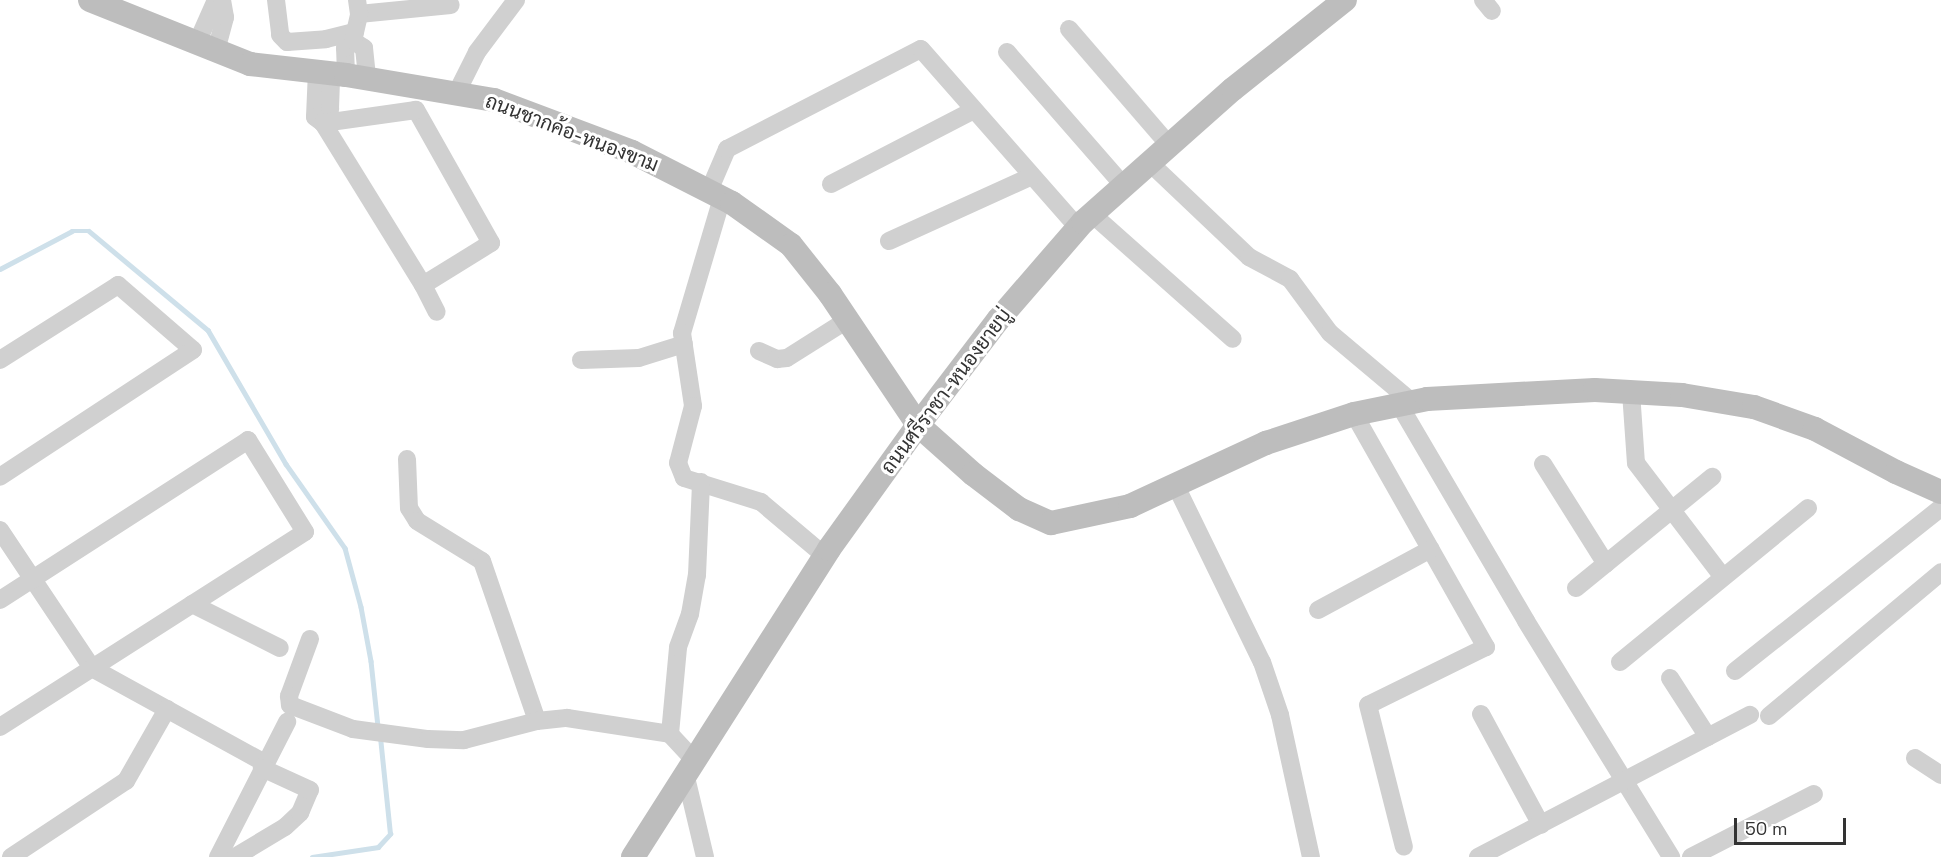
<!DOCTYPE html>
<html>
<head>
<meta charset="utf-8">
<style>
	body { margin:0 }
	#map { position:relative; width:1941px; height:857px; overflow:hidden; background:#fff; font-family:"Space Grotesk",Sarabun,sans-serif }
	div>[style] { position:absolute }
	.stream>* { height:4.5px; margin:-2.25px; padding:0 2.25px; transform-origin:2.25px; border-radius:2.25px; background:#cee0ea }
	.street>* { height:18px; margin:-9px; padding:0 9px; transform-origin:9px; border-radius:9px; background:#d0d0d0 }
	.secondary>* { height:24px; margin:-12px; padding:0 12px; transform-origin:12px; border-radius:12px; background:#bdbdbd }
	span { translate:-50% -50%; white-space:nowrap; text-align:center; line-height:1.15; -webkit-text-stroke:6px #fff; paint-order:stroke }
	.street-label { font-size:20px; color:#333 }
	.scale { position:absolute; left:1734px; top:818px; width:112px; height:27px; box-sizing:border-box; border:3px solid #333; border-top:0; padding-left:8px; font-size:18px; line-height:21px; white-space:nowrap; color:#333; -webkit-text-stroke:4px #fff; paint-order:stroke }
</style>
</head>
<body>
<div id="map">
	<div class="stream">
		<i style="left:0;top:269px;width:81px;rotate:-27.8deg"></i>
		<i style="left:72px;top:231px;width:17px"></i>
		<i style="left:89px;top:231px;width:155px;rotate:39.8deg"></i>
		<i style="left:208px;top:330px;width:155px;rotate:59.8deg"></i>
		<i style="left:286px;top:464px;width:103px;rotate:54.9deg"></i>
		<i style="left:345px;top:548px;width:61px;rotate:74.8deg"></i>
		<i style="left:361px;top:607px;width:55px;rotate:79.5deg"></i>
		<i style="left:371px;top:661px;width:66px;rotate:83.9deg"></i>
		<i style="left:312px;top:857px;width:67px;rotate:-8.6deg"></i>
		<i style="left:378px;top:847px;width:18px;rotate:-47deg"></i>
		<i style="left:390px;top:834px;width:97px;rotate:-95.9deg"></i>
	</div>
	<div class="street">
		<i style="left:276px;top:0;width:35px;rotate:83deg"></i>
		<i style="left:280px;top:35px;width:10px;rotate:45deg"></i>
		<i style="left:287px;top:42px;width:39px;rotate:-4deg"></i>
		<i style="left:326px;top:39px;width:30px;rotate:-14deg"></i>
		<i style="left:1483px;top:0;width:14px;rotate:51deg"></i>
		<i style="left:359px;top:14px;width:92px;rotate:-5.6deg"></i>
		<i style="left:1069px;top:29px;width:153px;rotate:49.2deg"></i>
		<i style="left:353px;top:41px;width:13px;rotate:32deg"></i>
		<i style="left:364px;top:48px;width:30px;rotate:84deg"></i>
		<i style="left:197px;top:43px;width:47px;rotate:-66.2deg"></i>
		<i style="left:216px;top:51px;width:35px;rotate:-75deg"></i>
		<i style="left:225px;top:17px;width:17px;rotate:-100deg"></i>
		<i style="left:1007px;top:52px;width:176px;rotate:48.9deg"></i>
		<i style="left:317px;top:71px;width:46px;rotate:92.5deg"></i>
		<i style="left:315px;top:117px;width:10px;rotate:37deg"></i>
		<i style="left:323px;top:123px;width:16px;rotate:-63deg"></i>
		<i style="left:330px;top:109px;width:36px;rotate:-88deg"></i>
		<i style="left:346px;top:75px;width:27px;rotate:-92deg"></i>
		<i style="left:345px;top:48px;width:11px;rotate:-41deg"></i>
		<i style="left:353px;top:41px;width:28px;rotate:-77deg"></i>
		<i style="left:359px;top:14px;width:14px;rotate:-98deg"></i>
		<i style="left:456px;top:94px;width:47px;rotate:-63.4deg"></i>
		<i style="left:477px;top:52px;width:65px;rotate:-53.1deg"></i>
		<i style="left:1150px;top:163px;width:137px;rotate:43.5deg"></i>
		<i style="left:1249px;top:257px;width:47px;rotate:28.2deg"></i>
		<i style="left:1290px;top:279px;width:67px;rotate:53.5deg"></i>
		<i style="left:1330px;top:333px;width:109px;rotate:40.1deg"></i>
		<i style="left:831px;top:184px;width:161px;rotate:-27.4deg"></i>
		<i style="left:709px;top:191px;width:46px;rotate:-66.8deg"></i>
		<i style="left:727px;top:149px;width:218px;rotate:-27.3deg"></i>
		<i style="left:921px;top:49px;width:238px;rotate:48.7deg"></i>
		<i style="left:722px;top:198px;width:141px;rotate:106.5deg"></i>
		<i style="left:682px;top:333px;width:74px;rotate:81.4deg"></i>
		<i style="left:693px;top:406px;width:59px;rotate:104.7deg"></i>
		<i style="left:678px;top:463px;width:16px;rotate:68deg"></i>
		<i style="left:684px;top:478px;width:81px;rotate:17.3deg"></i>
		<i style="left:761px;top:502px;width:84px;rotate:40.2deg"></i>
		<i style="left:1092px;top:214px;width:188px;rotate:41.6deg"></i>
		<i style="left:889px;top:241px;width:157px;rotate:-24.4deg"></i>
		<i style="left:423px;top:285px;width:80px;rotate:-31.7deg"></i>
		<i style="left:491px;top:243px;width:153px;rotate:-119.4deg"></i>
		<i style="left:416px;top:110px;width:94px;rotate:172deg"></i>
		<i style="left:323px;top:123px;width:190px;rotate:58.3deg"></i>
		<i style="left:423px;top:285px;width:30px;rotate:63deg"></i>
		<i style="left:759px;top:351px;width:20px;rotate:24deg"></i>
		<i style="left:777px;top:359px;width:10px;rotate:-6deg"></i>
		<i style="left:787px;top:358px;width:71px;rotate:-32.3deg"></i>
		<i style="left:0;top:360px;width:140px;rotate:-32.4deg"></i>
		<i style="left:118px;top:285px;width:99px;rotate:40.9deg"></i>
		<i style="left:193px;top:350px;width:231px;rotate:146.7deg"></i>
		<i style="left:581px;top:360px;width:58px;rotate:-2deg"></i>
		<i style="left:639px;top:358px;width:47px;rotate:-17.3deg"></i>
		<i style="left:1631px;top:392px;width:71px;rotate:86deg"></i>
		<i style="left:1636px;top:463px;width:143px;rotate:52.7deg"></i>
		<i style="left:1400px;top:406px;width:249px;rotate:59.6deg"></i>
		<i style="left:1526px;top:621px;width:277px;rotate:58.4deg"></i>
		<i style="left:1354px;top:414px;width:268px;rotate:60.5deg"></i>
		<i style="left:1486px;top:647px;width:131px;rotate:153.8deg"></i>
		<i style="left:1368px;top:705px;width:146px;rotate:75.8deg"></i>
		<i style="left:407px;top:459px;width:49px;rotate:87.7deg"></i>
		<i style="left:409px;top:508px;width:15px;rotate:58deg"></i>
		<i style="left:417px;top:521px;width:76px;rotate:31.6deg"></i>
		<i style="left:482px;top:561px;width:169px;rotate:71deg"></i>
		<i style="left:1543px;top:464px;width:118px;rotate:57.8deg"></i>
		<i style="left:1175px;top:484px;width:198px;rotate:64deg"></i>
		<i style="left:1262px;top:662px;width:56px;rotate:71.2deg"></i>
		<i style="left:1280px;top:715px;width:145px;rotate:77.7deg"></i>
		<i style="left:0;top:530px;width:166px;rotate:56.3deg"></i>
		<i style="left:92px;top:668px;width:197px;rotate:28.8deg"></i>
		<i style="left:1576px;top:588px;width:176px;rotate:-39.2deg"></i>
		<i style="left:0;top:600px;width:295px;rotate:-32.8deg"></i>
		<i style="left:248px;top:440px;width:108px;rotate:58.2deg"></i>
		<i style="left:305px;top:532px;width:362px;rotate:147.4deg"></i>
		<i style="left:192px;top:604px;width:98px;rotate:26.6deg"></i>
		<i style="left:1318px;top:610px;width:128px;rotate:-28.4deg"></i>
		<i style="left:310px;top:639px;width:61px;rotate:110.2deg"></i>
		<i style="left:289px;top:696px;width:9px;rotate:84deg"></i>
		<i style="left:290px;top:705px;width:67px;rotate:20.9deg"></i>
		<i style="left:353px;top:729px;width:76px;rotate:7.6deg"></i>
		<i style="left:428px;top:739px;width:36px;rotate:2deg"></i>
		<i style="left:464px;top:740px;width:75px;rotate:-14.6deg"></i>
		<i style="left:537px;top:721px;width:30px;rotate:-6deg"></i>
		<i style="left:567px;top:718px;width:104px;rotate:8.8deg"></i>
		<i style="left:1620px;top:662px;width:243px;rotate:-39.3deg"></i>
		<i style="left:1735px;top:671px;width:263px;rotate:-38.4deg"></i>
		<i style="left:1670px;top:678px;width:70px;rotate:57.2deg"></i>
		<i style="left:1481px;top:714px;width:126px;rotate:61.6deg"></i>
		<i style="left:1769px;top:716px;width:224px;rotate:-39.9deg"></i>
		<i style="left:1915px;top:758px;width:31px;rotate:33deg"></i>
		<i style="left:694px;top:760px;width:35px;rotate:-133deg"></i>
		<i style="left:670px;top:734px;width:87px;rotate:-84.7deg"></i>
		<i style="left:678px;top:647px;width:35px;rotate:-70deg"></i>
		<i style="left:690px;top:614px;width:40px;rotate:-80deg"></i>
		<i style="left:697px;top:575px;width:93px;rotate:-87.5deg"></i>
		<i style="left:685px;top:773px;width:86px;rotate:76.6deg"></i>
		<i style="left:11px;top:857px;width:138px;rotate:-33.5deg"></i>
		<i style="left:126px;top:781px;width:83px;rotate:-60.3deg"></i>
		<i style="left:218px;top:857px;width:152px;rotate:-62.9deg"></i>
		<i style="left:235px;top:857px;width:58px;rotate:-31deg"></i>
		<i style="left:285px;top:827px;width:21px;rotate:-43deg"></i>
		<i style="left:300px;top:813px;width:25px;rotate:-67deg"></i>
		<i style="left:310px;top:790px;width:53px;rotate:-155.4deg"></i>
		<i style="left:1478px;top:857px;width:307px;rotate:-27.6deg"></i>
		<i style="left:1691px;top:857px;width:138px;rotate:-27.1deg"></i>
	</div>
	<div class="secondary">
		<i style="left:90px;top:0;width:172px;rotate:21.8deg"></i>
		<i style="left:250px;top:64px;width:97px;rotate:6.5deg"></i>
		<i style="left:346px;top:75px;width:150px;rotate:9.6deg"></i>
		<i style="left:494px;top:100px;width:147px;rotate:20.6deg"></i>
		<i style="left:632px;top:152px;width:112px;rotate:27deg"></i>
		<i style="left:732px;top:203px;width:72px;rotate:35.4deg"></i>
		<i style="left:791px;top:245px;width:63px;rotate:51.5deg"></i>
		<i style="left:830px;top:294px;width:158px;rotate:56.1deg"></i>
		<i style="left:918px;top:425px;width:74px;rotate:41.7deg"></i>
		<i style="left:973px;top:474px;width:58px;rotate:37.3deg"></i>
		<i style="left:1019px;top:509px;width:35px;rotate:24deg"></i>
		<i style="left:1051px;top:523px;width:81px;rotate:-12.1deg"></i>
		<i style="left:1130px;top:506px;width:150px;rotate:-24.9deg"></i>
		<i style="left:1266px;top:443px;width:93px;rotate:-18.2deg"></i>
		<i style="left:1354px;top:414px;width:75px;rotate:-11.6deg"></i>
		<i style="left:1427px;top:399px;width:168px;rotate:-3.1deg"></i>
		<i style="left:1595px;top:390px;width:87px;rotate:3.3deg"></i>
		<i style="left:1682px;top:395px;width:73px;rotate:9.5deg"></i>
		<i style="left:1754px;top:407px;width:65px;rotate:19.8deg"></i>
		<i style="left:1815px;top:429px;width:92px;rotate:28deg"></i>
		<i style="left:1896px;top:472px;width:49px;rotate:24deg"></i>
		<i style="left:633px;top:857px;width:365px;rotate:-57.5deg"></i>
		<i style="left:829px;top:549px;width:153px;rotate:-54.3deg"></i>
		<i style="left:918px;top:425px;width:132px;rotate:-52.7deg"></i>
		<i style="left:998px;top:320px;width:130px;rotate:-49.1deg"></i>
		<i style="left:1083px;top:222px;width:200px;rotate:-41.6deg"></i>
		<i style="left:1233px;top:89px;width:143px;rotate:-38.5deg"></i>
	</div>
	<div class="street-label">
		<span style="left:572px;top:133px;rotate:21deg">ถนนชากค้อ-หนองขาม</span>
		<span style="left:946px;top:391px;rotate:-53deg">ถนนศรีราชา-หนองยายบู่</span>
	</div>
	<div class="scale">50 m</div>
</div>
</body>
</html>
